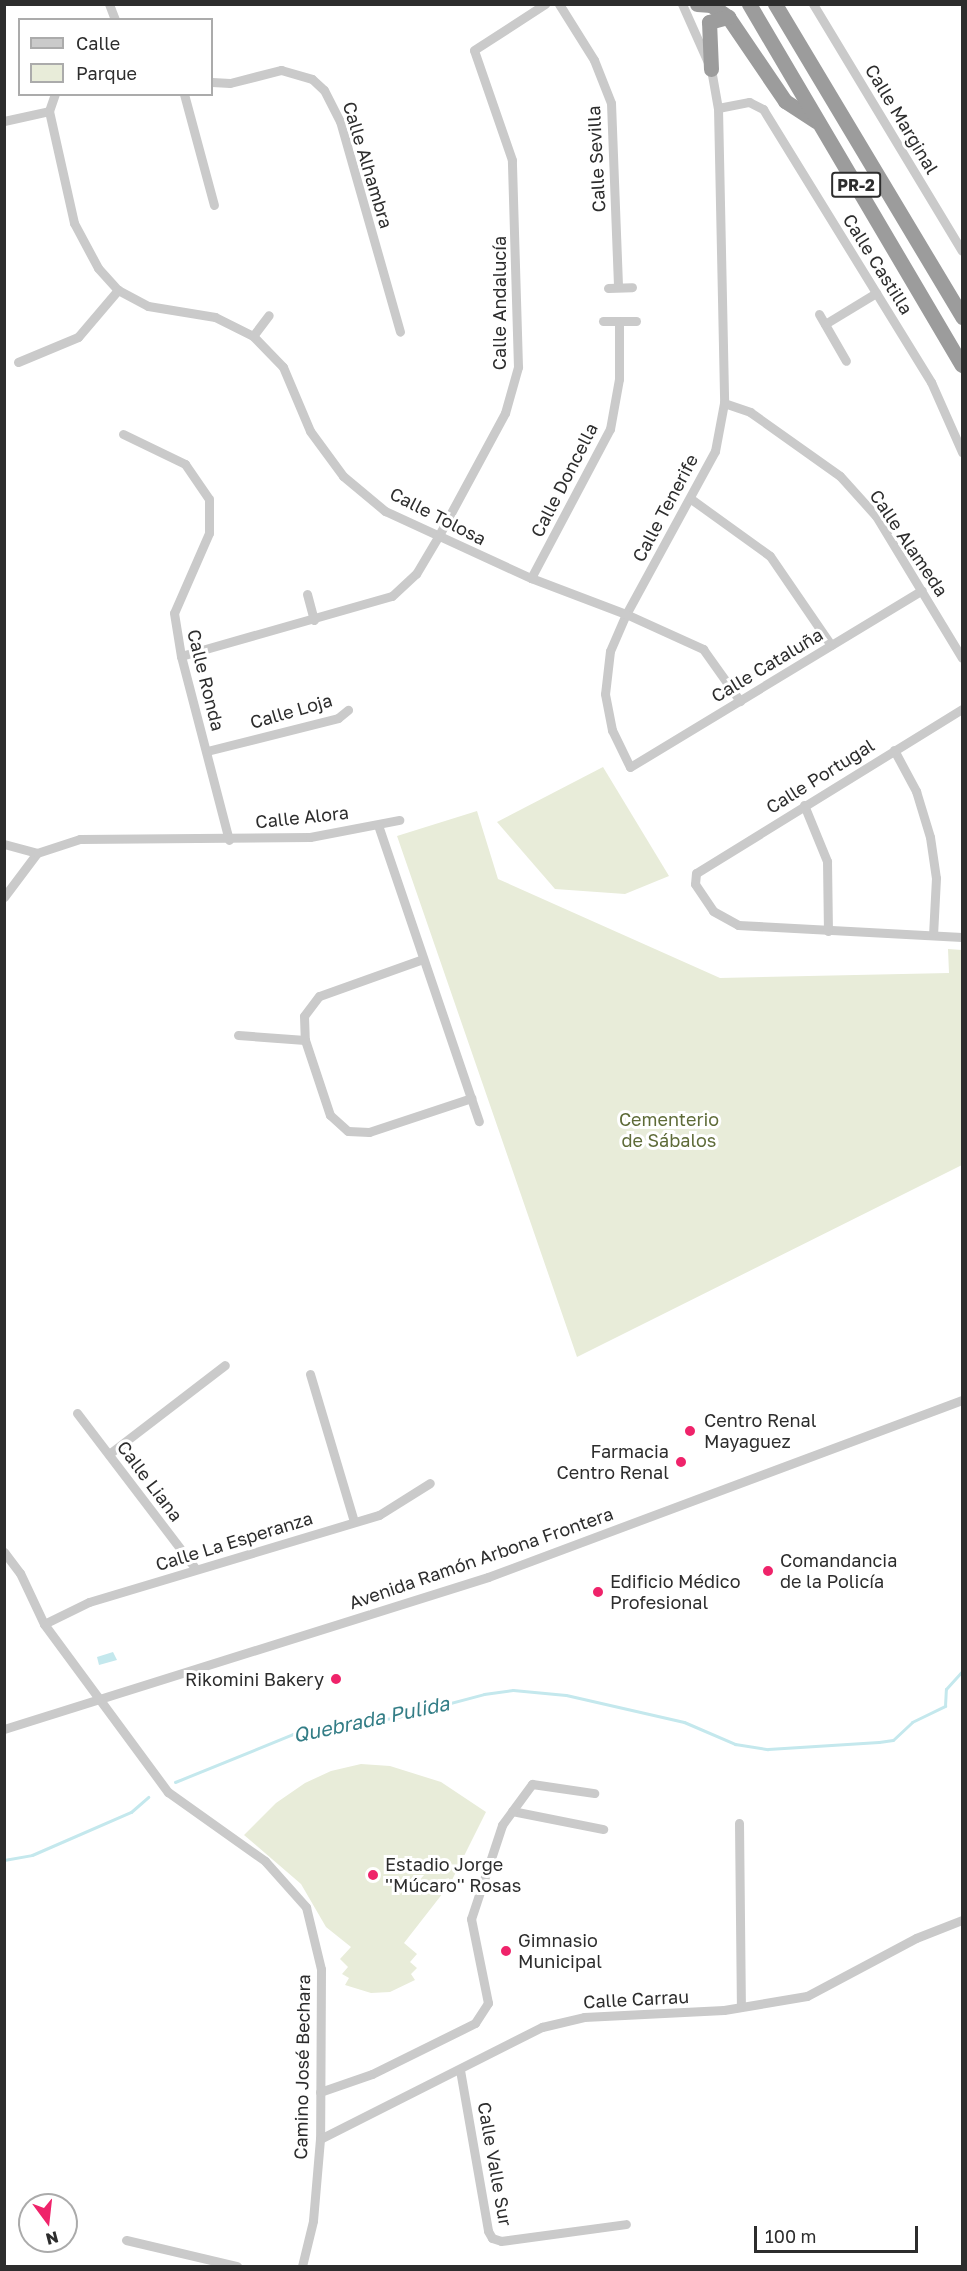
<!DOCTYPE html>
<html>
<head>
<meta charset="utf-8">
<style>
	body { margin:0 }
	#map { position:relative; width:967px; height:2271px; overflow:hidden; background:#fff; font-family:"Golos Text",sans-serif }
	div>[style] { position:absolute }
	.green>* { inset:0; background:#e8ecd9 }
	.water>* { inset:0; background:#c4e8ed }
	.stream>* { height:3px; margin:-1.5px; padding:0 1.5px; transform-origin:1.5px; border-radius:1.5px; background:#c4e8ed }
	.minor>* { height:9px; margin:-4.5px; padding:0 4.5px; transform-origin:4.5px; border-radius:4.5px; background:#cacaca }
	.trunk>* { height:15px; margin:-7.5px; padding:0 7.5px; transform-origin:7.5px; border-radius:7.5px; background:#9c9c9c }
	.dots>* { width:16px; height:16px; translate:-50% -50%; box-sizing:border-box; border:3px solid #fff; border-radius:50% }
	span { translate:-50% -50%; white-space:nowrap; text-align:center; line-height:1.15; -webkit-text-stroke:6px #fff; paint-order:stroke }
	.shield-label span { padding:2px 4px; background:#fff; border:2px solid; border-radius:4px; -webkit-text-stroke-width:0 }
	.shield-label { font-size:16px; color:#2d2d2d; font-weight:700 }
	.street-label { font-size:18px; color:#2d2d2d }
	.park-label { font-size:18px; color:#5e6b38 }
	.poi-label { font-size:18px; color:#2d2d2d }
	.left { translate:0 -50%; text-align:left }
	.right { translate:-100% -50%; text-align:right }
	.water-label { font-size:20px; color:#337d86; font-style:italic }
	.frame { position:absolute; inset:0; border:6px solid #2d2d2d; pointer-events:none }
	.legend { position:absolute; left:18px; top:18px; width:195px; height:78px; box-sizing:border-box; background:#fff; border:2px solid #ababab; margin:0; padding:8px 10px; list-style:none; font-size:18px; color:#2d2d2d }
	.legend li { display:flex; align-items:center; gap:12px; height:30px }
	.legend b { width:30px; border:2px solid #ababab }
	.north { position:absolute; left:18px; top:2193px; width:60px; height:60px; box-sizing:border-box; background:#fff; border:2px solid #ababab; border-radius:50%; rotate:165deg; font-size:16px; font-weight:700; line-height:24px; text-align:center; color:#2d2d2d }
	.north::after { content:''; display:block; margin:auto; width:21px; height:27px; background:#ef236a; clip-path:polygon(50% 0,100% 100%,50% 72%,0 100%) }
	.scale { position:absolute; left:754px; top:2226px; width:164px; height:27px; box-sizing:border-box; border:3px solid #2d2d2d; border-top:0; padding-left:8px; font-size:18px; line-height:21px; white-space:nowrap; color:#2d2d2d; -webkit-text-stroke:4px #fff; paint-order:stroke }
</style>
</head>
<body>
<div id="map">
	<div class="green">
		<i style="clip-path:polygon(603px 767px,669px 876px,625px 894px,555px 889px,497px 822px)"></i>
		<i style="clip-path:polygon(477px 811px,498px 879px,720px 978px,949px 973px,948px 949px,962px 950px,962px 1165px,577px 1357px,397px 836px)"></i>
		<i style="clip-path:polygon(361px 1764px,390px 1766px,441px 1782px,486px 1812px,450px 1884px,404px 1943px,417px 1954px,410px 1962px,417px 1968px,411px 1974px,415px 1980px,390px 1992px,371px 1993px,345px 1985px,349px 1978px,342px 1974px,348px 1967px,340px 1959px,351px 1947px,326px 1927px,301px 1884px,244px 1835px,276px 1803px,305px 1783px,331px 1771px)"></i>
	</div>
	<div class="water">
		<i style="clip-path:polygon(113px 1652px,117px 1660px,99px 1665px,97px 1657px)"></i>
	</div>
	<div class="stream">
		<i style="left:175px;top:1782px;width:127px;rotate:-22.1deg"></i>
		<i style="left:293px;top:1734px;width:31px;rotate:-15deg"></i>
		<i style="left:323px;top:1726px;width:71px;rotate:-6.4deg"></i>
		<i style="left:394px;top:1718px;width:93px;rotate:-14.9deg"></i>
		<i style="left:484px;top:1694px;width:29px;rotate:-8deg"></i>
		<i style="left:513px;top:1690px;width:53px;rotate:5.4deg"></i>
		<i style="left:566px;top:1695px;width:121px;rotate:12.9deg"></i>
		<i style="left:684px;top:1722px;width:56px;rotate:23.3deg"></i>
		<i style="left:735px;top:1744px;width:33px;rotate:9deg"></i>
		<i style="left:768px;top:1749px;width:111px;rotate:-3.6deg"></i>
		<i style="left:879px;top:1742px;width:14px;rotate:-8deg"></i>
		<i style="left:893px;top:1740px;width:26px;rotate:-43deg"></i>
		<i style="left:912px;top:1722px;width:37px;rotate:-26deg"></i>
		<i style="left:945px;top:1706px;width:17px;rotate:-87deg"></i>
		<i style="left:946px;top:1689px;width:24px;rotate:-48deg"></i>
		<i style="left:4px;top:1860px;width:28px;rotate:-10deg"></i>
		<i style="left:32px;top:1855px;width:108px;rotate:-23.5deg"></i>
		<i style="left:131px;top:1812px;width:23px;rotate:-41deg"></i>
	</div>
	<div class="minor">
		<i style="left:109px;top:4px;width:17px;rotate:69deg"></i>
		<i style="left:559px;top:4px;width:66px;rotate:58deg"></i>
		<i style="left:594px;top:60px;width:46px;rotate:68.4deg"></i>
		<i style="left:611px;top:103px;width:184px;rotate:87.8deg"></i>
		<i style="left:682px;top:4px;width:71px;rotate:66deg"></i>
		<i style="left:711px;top:69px;width:40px;rotate:80deg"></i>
		<i style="left:718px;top:108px;width:295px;rotate:88.8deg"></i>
		<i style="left:724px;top:403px;width:49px;rotate:100.6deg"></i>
		<i style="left:715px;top:451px;width:186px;rotate:118.6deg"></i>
		<i style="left:626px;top:614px;width:40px;rotate:113.4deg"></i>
		<i style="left:610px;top:651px;width:43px;rotate:96.6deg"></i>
		<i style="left:605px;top:694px;width:37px;rotate:79deg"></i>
		<i style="left:612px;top:730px;width:41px;rotate:64.1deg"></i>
		<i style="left:630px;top:767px;width:341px;rotate:-31.2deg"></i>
		<i style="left:813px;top:4px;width:288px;rotate:58.9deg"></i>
		<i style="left:212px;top:82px;width:18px;rotate:3deg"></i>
		<i style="left:230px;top:83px;width:53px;rotate:-14.3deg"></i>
		<i style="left:281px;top:70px;width:32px;rotate:16deg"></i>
		<i style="left:312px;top:79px;width:16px;rotate:43deg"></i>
		<i style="left:324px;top:90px;width:35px;rotate:63deg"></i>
		<i style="left:340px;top:121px;width:219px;rotate:74.1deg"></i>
		<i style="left:184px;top:94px;width:115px;rotate:74.9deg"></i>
		<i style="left:718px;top:108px;width:32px;rotate:-11deg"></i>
		<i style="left:749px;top:102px;width:16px;rotate:27deg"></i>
		<i style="left:763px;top:109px;width:321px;rotate:58.4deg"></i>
		<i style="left:931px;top:382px;width:77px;rotate:66.1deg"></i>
		<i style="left:49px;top:111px;width:115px;rotate:77.4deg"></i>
		<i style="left:74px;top:223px;width:51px;rotate:61.9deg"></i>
		<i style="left:98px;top:268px;width:30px;rotate:48deg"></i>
		<i style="left:118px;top:290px;width:34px;rotate:28deg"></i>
		<i style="left:148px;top:306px;width:68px;rotate:9.3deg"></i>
		<i style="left:215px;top:317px;width:42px;rotate:26.6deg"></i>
		<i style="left:253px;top:336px;width:43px;rotate:45.9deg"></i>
		<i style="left:283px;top:367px;width:69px;rotate:67.1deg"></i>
		<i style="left:310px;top:431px;width:56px;rotate:53.7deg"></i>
		<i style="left:343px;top:476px;width:55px;rotate:39.8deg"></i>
		<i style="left:385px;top:511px;width:161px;rotate:24.7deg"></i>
		<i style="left:531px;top:578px;width:102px;rotate:20.8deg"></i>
		<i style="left:626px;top:614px;width:85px;rotate:24.4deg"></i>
		<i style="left:703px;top:649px;width:64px;rotate:54.6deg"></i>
		<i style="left:49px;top:111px;width:18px;rotate:-71deg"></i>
		<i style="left:4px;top:121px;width:46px;rotate:-12.5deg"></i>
		<i style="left:608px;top:288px;width:24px;rotate:-2deg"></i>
		<i style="left:819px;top:314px;width:54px;rotate:60.1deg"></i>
		<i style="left:603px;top:321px;width:33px"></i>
		<i style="left:825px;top:324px;width:60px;rotate:-31.3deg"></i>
		<i style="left:253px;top:336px;width:26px;rotate:-53deg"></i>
		<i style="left:18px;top:362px;width:65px;rotate:-22.6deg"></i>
		<i style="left:78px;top:337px;width:62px;rotate:-49.6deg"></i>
		<i style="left:724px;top:403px;width:28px;rotate:19deg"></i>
		<i style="left:750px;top:412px;width:110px;rotate:35.4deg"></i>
		<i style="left:840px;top:476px;width:54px;rotate:48deg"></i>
		<i style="left:876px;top:516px;width:166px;rotate:58.8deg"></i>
		<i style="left:123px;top:434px;width:69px;rotate:25.8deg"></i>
		<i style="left:185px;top:464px;width:42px;rotate:55.6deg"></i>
		<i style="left:209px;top:499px;width:34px;rotate:90deg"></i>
		<i style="left:209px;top:533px;width:87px;rotate:113.6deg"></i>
		<i style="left:174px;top:613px;width:44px;rotate:80.8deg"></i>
		<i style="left:181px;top:656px;width:190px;rotate:75.4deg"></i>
		<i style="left:691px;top:499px;width:97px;rotate:35.8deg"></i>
		<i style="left:770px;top:556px;width:108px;rotate:55.6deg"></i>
		<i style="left:531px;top:578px;width:169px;rotate:-62.1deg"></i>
		<i style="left:610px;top:429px;width:51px;rotate:-79.8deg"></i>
		<i style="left:619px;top:379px;width:58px;rotate:-90deg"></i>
		<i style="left:307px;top:594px;width:27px;rotate:75deg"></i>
		<i style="left:181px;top:656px;width:219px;rotate:-15.9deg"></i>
		<i style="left:392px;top:596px;width:33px;rotate:-43deg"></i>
		<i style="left:416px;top:574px;width:43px;rotate:-59.3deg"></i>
		<i style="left:438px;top:537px;width:141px;rotate:-61.6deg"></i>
		<i style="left:505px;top:413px;width:48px;rotate:-74.2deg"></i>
		<i style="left:518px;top:367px;width:207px;rotate:-91.7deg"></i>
		<i style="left:512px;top:160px;width:116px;rotate:-109.1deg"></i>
		<i style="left:474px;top:50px;width:85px;rotate:-32.9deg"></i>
		<i style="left:962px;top:709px;width:312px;rotate:148.3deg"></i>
		<i style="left:696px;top:873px;width:11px;rotate:95deg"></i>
		<i style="left:695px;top:884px;width:32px;rotate:56deg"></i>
		<i style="left:713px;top:911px;width:29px;rotate:29deg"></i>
		<i style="left:738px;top:925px;width:224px;rotate:3.1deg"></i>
		<i style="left:894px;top:750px;width:47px;rotate:61.8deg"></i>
		<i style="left:916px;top:791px;width:48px;rotate:73.1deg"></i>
		<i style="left:930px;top:837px;width:41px;rotate:81.7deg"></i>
		<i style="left:936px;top:878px;width:57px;rotate:93deg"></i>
		<i style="left:207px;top:751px;width:135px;rotate:-14.1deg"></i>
		<i style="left:338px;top:718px;width:13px;rotate:-39deg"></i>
		<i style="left:804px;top:805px;width:61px;rotate:67.7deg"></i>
		<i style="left:827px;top:861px;width:70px;rotate:89.2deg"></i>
		<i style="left:378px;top:825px;width:313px;rotate:71.2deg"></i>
		<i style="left:4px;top:844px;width:34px;rotate:15deg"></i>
		<i style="left:4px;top:897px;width:55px;rotate:-53.1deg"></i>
		<i style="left:37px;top:853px;width:45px;rotate:-18deg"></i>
		<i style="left:80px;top:839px;width:230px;rotate:-0.5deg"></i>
		<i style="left:310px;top:837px;width:91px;rotate:-10.8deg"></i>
		<i style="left:423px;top:959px;width:110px;rotate:160.4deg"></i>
		<i style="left:319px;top:996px;width:25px;rotate:127deg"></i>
		<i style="left:304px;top:1016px;width:24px;rotate:88deg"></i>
		<i style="left:305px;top:1040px;width:79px;rotate:71.6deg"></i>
		<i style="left:330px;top:1115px;width:24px;rotate:42deg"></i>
		<i style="left:348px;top:1131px;width:21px;rotate:3deg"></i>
		<i style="left:369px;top:1132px;width:108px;rotate:-18.4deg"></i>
		<i style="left:238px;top:1035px;width:67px;rotate:4.3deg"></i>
		<i style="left:310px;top:1374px;width:154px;rotate:73.4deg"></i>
		<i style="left:77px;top:1413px;width:196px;rotate:52.7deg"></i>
		<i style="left:109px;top:1454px;width:146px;rotate:-37.5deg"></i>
		<i style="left:4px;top:1552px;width:26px;rotate:53deg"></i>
		<i style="left:20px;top:1573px;width:56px;rotate:64.8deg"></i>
		<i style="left:44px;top:1624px;width:209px;rotate:53.6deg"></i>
		<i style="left:168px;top:1792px;width:119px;rotate:35.4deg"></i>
		<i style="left:265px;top:1861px;width:62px;rotate:48.3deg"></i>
		<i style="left:306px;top:1907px;width:64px;rotate:76.4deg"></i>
		<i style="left:321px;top:1969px;width:170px;rotate:90.3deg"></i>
		<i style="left:320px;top:2139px;width:82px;rotate:94.9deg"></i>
		<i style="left:313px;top:2221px;width:46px;rotate:103.7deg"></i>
		<i style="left:44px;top:1624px;width:50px;rotate:-26.1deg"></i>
		<i style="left:89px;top:1602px;width:303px;rotate:-16.7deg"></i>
		<i style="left:379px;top:1515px;width:60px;rotate:-32.1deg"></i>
		<i style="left:4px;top:1729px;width:507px;rotate:-17.43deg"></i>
		<i style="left:488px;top:1577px;width:506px;rotate:-20.48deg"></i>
		<i style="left:512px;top:1811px;width:93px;rotate:11.2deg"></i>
		<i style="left:739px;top:1823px;width:184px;rotate:89.4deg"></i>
		<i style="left:460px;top:2070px;width:163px;rotate:80.1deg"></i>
		<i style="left:488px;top:2231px;width:8px;rotate:60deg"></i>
		<i style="left:492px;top:2238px;width:9px;rotate:18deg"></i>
		<i style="left:501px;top:2241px;width:126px;rotate:-7.7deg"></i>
		<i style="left:320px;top:2092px;width:55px;rotate:-19.1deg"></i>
		<i style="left:372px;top:2074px;width:115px;rotate:-26.3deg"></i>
		<i style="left:475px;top:2023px;width:24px;rotate:-57deg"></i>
		<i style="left:488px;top:2003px;width:86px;rotate:-101.4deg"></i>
		<i style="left:471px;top:1919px;width:99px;rotate:-71.7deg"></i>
		<i style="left:502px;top:1825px;width:51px;rotate:-53.8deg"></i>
		<i style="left:532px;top:1784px;width:63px;rotate:8.3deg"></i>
		<i style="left:320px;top:2139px;width:249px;rotate:-26.8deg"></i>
		<i style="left:542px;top:2027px;width:43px;rotate:-13.4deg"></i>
		<i style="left:584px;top:2017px;width:140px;rotate:-2.9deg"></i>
		<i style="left:724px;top:2010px;width:84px;rotate:-9.6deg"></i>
		<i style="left:807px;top:1996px;width:123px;rotate:-28deg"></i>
		<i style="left:916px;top:1938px;width:49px;rotate:-21.4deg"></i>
		<i style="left:126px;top:2240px;width:114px;rotate:13.2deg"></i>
	</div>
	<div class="trunk">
		<i style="left:697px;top:4px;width:14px;rotate:4deg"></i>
		<i style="left:711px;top:5px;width:21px;rotate:35deg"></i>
		<i style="left:728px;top:17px;width:102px;rotate:55.8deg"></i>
		<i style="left:785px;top:101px;width:37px;rotate:33deg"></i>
		<i style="left:749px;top:4px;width:419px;rotate:59.5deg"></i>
		<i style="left:775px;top:4px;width:365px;rotate:59.1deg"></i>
		<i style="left:711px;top:69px;width:47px;rotate:-92.4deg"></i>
		<i style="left:709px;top:22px;width:20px;rotate:-15deg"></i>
	</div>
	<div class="dots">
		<i style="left:690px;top:1431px;background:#ef236a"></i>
		<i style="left:681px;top:1462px;background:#ef236a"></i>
		<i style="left:768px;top:1571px;background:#ef236a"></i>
		<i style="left:598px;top:1592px;background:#ef236a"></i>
		<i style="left:336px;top:1679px;background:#ef236a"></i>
		<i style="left:373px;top:1875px;background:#ef236a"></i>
		<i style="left:506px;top:1951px;background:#ef236a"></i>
	</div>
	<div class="shield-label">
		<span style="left:856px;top:185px">PR-2</span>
	</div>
	<div class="street-label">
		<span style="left:902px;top:119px;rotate:59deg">Calle Marginal</span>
		<span style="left:596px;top:159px;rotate:-93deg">Calle Sevilla</span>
		<span style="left:368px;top:165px;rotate:73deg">Calle Alhambra</span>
		<span style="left:878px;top:264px;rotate:58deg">Calle Castilla</span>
		<span style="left:499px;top:303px;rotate:-90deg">Calle Andalucía</span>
		<span style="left:564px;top:480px;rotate:-63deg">Calle Doncella</span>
		<span style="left:665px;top:508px;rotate:-62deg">Calle Tenerife</span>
		<span style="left:438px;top:516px;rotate:27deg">Calle Tolosa</span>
		<span style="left:909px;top:543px;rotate:56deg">Calle Alameda</span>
		<span style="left:767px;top:665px;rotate:-31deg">Calle Cataluña</span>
		<span style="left:206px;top:680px;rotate:76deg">Calle Ronda</span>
		<span style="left:291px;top:711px;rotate:-16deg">Calle Loja</span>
		<span style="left:820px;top:776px;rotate:-32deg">Calle Portugal</span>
		<span style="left:302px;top:817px;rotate:-6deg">Calle Alora</span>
		<span style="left:150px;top:1481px;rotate:53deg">Calle Liana</span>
		<span style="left:234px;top:1541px;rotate:-17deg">Calle La Esperanza</span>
		<span style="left:481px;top:1558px;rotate:-19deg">Avenida Ramón Arbona Frontera</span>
		<span style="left:636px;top:1999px;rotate:-3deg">Calle Carrau</span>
		<span style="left:302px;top:2067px;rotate:-89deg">Camino José Bechara</span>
		<span style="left:495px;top:2164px;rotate:80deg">Calle Valle Sur</span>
	</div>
	<div class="park-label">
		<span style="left:669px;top:1130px">Cementerio<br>de Sábalos</span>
	</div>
	<div class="poi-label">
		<span class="left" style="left:704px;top:1431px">Centro Renal<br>Mayaguez</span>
		<span class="right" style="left:669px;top:1462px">Farmacia<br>Centro Renal</span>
		<span class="left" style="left:780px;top:1571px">Comandancia<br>de la Policía</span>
		<span class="left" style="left:610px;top:1592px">Edificio Médico<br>Profesional</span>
		<span class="right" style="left:324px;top:1679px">Rikomini Bakery</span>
		<span class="left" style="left:385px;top:1875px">Estadio Jorge<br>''Múcaro'' Rosas</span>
		<span class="left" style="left:518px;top:1951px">Gimnasio<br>Municipal</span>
	</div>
	<div class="water-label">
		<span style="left:371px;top:1719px;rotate:-12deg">Quebrada Pulida</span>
	</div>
	<div class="frame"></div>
	<ul class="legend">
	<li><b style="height:8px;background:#cacaca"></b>Calle</li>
	<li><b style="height:16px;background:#e8ecd9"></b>Parque</li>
	</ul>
	<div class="north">N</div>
	<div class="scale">100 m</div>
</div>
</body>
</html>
